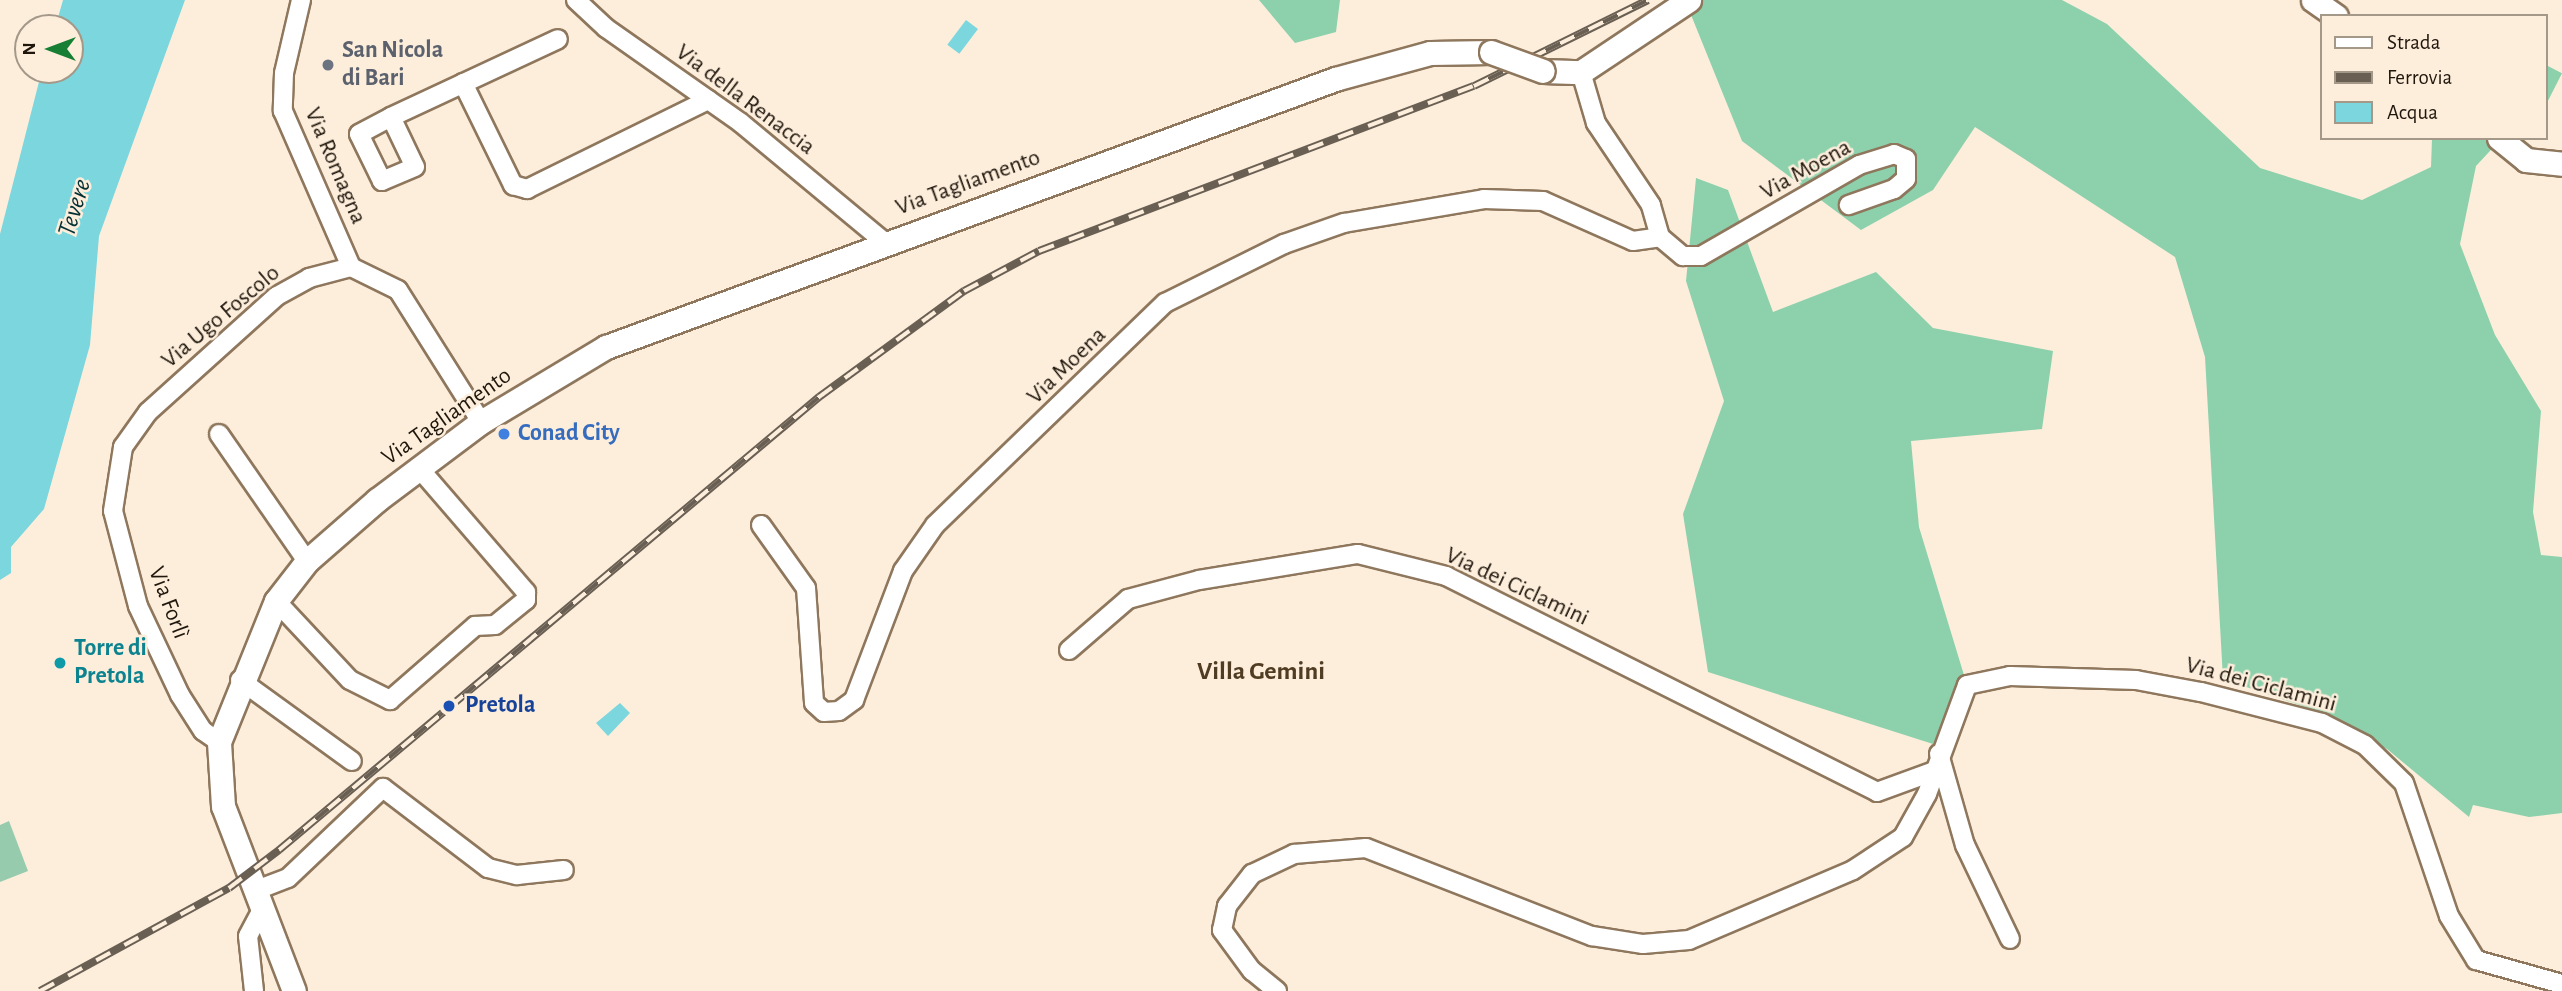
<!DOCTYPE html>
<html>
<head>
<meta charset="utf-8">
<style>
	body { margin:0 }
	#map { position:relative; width:2562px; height:991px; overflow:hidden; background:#fdeedc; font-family:"Alegreya Sans",sans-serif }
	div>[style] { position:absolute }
	.green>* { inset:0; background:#97cbae }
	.forest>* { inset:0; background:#8cd1ac; transform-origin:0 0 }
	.water>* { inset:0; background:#7bd6dd; transform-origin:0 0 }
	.roads { filter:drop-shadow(2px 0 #8e775d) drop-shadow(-2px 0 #8e775d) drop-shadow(0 2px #8e775d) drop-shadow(0 -2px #8e775d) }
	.minor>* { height:18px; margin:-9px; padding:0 9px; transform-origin:9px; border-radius:9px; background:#fff }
	.tertiary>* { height:23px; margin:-11.5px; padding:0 11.5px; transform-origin:11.5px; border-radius:11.5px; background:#fff }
	.rail>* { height:8px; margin-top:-4px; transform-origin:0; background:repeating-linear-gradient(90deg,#fdeedc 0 16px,#6a5f53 0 32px); box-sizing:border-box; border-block:2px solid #6a5f53 }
	.bridges { filter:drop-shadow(2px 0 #8e775d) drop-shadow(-2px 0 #8e775d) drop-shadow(0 2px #8e775d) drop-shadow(0 -2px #8e775d) }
	.tertiary-bridge>* { height:23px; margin:-11.5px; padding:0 11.5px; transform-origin:11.5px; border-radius:11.5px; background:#fff }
	.dots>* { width:19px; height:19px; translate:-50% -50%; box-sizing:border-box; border:4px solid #fdeedc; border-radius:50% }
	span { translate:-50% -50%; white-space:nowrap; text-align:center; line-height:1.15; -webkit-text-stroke:5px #fdeedc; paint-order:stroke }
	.worship-label { font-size:24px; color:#5b616d; font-weight:700 }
	.left { translate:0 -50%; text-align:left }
	.street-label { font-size:24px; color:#1f160c }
	.shop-label { font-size:24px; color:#366cbe; font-weight:700 }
	.culture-label { font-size:24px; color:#0d838f; font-weight:700 }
	.transit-label { font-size:24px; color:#164399; font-weight:700 }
	.water-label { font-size:26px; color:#023034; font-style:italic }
	.neighbourhood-label { font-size:26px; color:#503c23; font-weight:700 }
	.legend { position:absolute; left:2320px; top:14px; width:228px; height:126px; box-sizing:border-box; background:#fdeedc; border:2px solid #a49889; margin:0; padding:9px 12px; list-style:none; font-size:21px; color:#1f160c }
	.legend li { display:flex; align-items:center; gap:14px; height:35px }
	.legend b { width:35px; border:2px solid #a49889 }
	.north { position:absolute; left:14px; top:14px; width:70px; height:70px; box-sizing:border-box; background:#fdeedc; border:2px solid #a49889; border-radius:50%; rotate:270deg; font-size:19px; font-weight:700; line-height:28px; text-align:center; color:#1f160c }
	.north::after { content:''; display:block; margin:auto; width:24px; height:32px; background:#177f34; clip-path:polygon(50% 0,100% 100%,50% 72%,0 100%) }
</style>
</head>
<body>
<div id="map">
	<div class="green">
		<i style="clip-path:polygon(9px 821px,28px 871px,0 882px,0 825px)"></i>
	</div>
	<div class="forest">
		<i style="clip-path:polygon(1259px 0,1340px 0,1336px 32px,1295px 43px)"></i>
		<i style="clip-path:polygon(1685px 0,2062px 0,2107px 24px,2260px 168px,2362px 200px,2431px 167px,2432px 138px,2502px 138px,2476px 166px,2460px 244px,2495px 335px,2541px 411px,2533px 512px,2541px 555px,2562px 557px,2562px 813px,2529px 817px,2473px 805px,2469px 817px,2387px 749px,2308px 708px,2223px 679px,2205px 357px,2175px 257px,1975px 127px,1933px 190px,1861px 230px,1742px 141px)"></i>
		<i style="left:2546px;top:65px;width:18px;height:64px;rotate:27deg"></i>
		<i style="clip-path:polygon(1696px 178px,1728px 190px,1773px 312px,1876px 272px,1933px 328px,2053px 351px,2042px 429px,1911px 441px,1919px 527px,1967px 685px,1933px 744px,1708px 672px,1683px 514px,1724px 401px,1686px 281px)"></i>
	</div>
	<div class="water">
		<i style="clip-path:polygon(63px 0,185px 0,99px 236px,90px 345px,44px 509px,11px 547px,11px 573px,0 580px,0 234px,42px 70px,70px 70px,70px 28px,55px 28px)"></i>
		<i style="left:966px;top:20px;width:15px;height:31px;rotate:37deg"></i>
		<i style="clip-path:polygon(620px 703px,630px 713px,608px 736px,596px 723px)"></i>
	</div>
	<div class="roads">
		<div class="minor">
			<i style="left:301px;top:0;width:75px;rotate:103.1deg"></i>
			<i style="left:284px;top:73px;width:38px;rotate:92deg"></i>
			<i style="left:283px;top:111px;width:170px;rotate:66.4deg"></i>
			<i style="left:576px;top:0;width:41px;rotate:43deg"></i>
			<i style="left:606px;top:28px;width:165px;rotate:35.1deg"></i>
			<i style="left:741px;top:123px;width:185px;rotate:39.7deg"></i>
			<i style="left:463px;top:83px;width:114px;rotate:63.9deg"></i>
			<i style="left:513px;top:185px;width:15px;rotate:16deg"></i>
			<i style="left:527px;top:189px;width:202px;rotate:-26.2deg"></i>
			<i style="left:391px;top:117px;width:184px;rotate:-25deg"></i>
			<i style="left:391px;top:117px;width:55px;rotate:64.4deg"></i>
			<i style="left:415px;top:167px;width:36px;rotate:157deg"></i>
			<i style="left:382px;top:181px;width:52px;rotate:-116.1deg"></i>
			<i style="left:359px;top:134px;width:36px;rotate:-28deg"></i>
			<i style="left:1660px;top:237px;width:30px;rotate:40deg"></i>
			<i style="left:1683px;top:256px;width:18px"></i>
			<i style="left:1701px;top:256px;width:182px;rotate:-29.9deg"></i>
			<i style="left:1859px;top:165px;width:37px;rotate:-17deg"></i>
			<i style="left:1894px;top:154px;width:13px;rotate:23deg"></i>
			<i style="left:1906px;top:159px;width:20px;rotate:90deg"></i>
			<i style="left:1906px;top:179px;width:16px;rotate:140deg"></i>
			<i style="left:1894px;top:189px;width:48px;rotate:160.4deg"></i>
			<i style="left:219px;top:434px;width:155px;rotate:55.3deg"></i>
			<i style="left:761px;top:525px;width:77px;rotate:54.5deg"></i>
			<i style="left:806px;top:588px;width:115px;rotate:86deg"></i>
			<i style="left:814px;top:703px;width:13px;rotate:42deg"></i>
			<i style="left:824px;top:712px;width:15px;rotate:-4deg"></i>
			<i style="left:839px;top:711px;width:19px;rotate:-36deg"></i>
			<i style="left:854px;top:700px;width:138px;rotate:-69.2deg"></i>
			<i style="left:903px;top:571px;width:56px;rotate:-55.2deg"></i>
			<i style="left:935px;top:525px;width:320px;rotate:-44deg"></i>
			<i style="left:1165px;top:303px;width:133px;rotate:-26.4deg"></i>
			<i style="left:1284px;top:244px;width:64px;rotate:-19.3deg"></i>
			<i style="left:1344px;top:223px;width:142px;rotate:-9.7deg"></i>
			<i style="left:1484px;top:199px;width:59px;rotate:1.9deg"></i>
			<i style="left:1543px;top:201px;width:98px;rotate:24deg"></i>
			<i style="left:1633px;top:241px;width:27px;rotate:-8deg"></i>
			<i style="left:1660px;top:237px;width:33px;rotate:-106deg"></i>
			<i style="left:1651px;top:205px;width:99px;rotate:-123.9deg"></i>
			<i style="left:1596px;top:123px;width:53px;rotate:-106.4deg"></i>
			<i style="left:276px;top:601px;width:108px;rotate:46.9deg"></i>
			<i style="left:350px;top:680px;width:45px;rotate:26.6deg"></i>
			<i style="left:390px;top:700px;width:113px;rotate:-41deg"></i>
			<i style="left:475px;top:626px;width:20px;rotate:-3deg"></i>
			<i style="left:495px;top:625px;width:40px;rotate:-39deg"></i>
			<i style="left:526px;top:600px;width:8px;rotate:-90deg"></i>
			<i style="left:526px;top:592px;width:164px;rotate:-130.8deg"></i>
			<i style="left:1069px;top:650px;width:78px;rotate:-40.8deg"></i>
			<i style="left:1128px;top:599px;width:73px;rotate:-15deg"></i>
			<i style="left:1199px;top:580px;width:161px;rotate:-9.3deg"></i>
			<i style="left:1358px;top:554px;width:91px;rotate:14deg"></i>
			<i style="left:1446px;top:576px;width:482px;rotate:26.6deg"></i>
			<i style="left:1877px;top:792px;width:59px;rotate:-20deg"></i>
			<i style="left:240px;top:680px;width:138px;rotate:35.9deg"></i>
			<i style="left:219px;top:742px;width:19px;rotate:-145deg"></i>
			<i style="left:203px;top:731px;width:43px;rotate:-122.6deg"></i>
			<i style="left:180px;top:695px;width:98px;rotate:-115.3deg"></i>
			<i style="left:138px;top:606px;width:98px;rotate:-104.7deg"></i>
			<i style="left:113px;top:511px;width:65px;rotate:-81.1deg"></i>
			<i style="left:123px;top:447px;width:43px;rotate:-54.5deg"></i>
			<i style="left:148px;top:412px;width:173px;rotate:-42deg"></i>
			<i style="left:277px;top:296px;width:37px;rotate:-29deg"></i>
			<i style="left:309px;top:278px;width:43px;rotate:-14.7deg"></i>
			<i style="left:351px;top:267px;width:52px;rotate:26.1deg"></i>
			<i style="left:398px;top:290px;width:156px;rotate:57.8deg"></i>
			<i style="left:1939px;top:754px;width:95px;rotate:74.1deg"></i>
			<i style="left:1965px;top:845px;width:104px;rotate:64.4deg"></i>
			<i style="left:254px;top:891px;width:36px;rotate:-21deg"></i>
			<i style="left:288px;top:878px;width:131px;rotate:-43.5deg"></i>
			<i style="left:383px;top:788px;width:132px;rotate:37.3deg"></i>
			<i style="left:488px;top:868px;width:30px;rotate:14deg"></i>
			<i style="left:517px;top:875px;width:47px;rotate:-6.1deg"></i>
			<i style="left:254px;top:991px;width:55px;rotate:-96.2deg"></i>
			<i style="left:248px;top:936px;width:30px;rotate:-62deg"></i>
			<i style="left:1277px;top:991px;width:32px;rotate:-141deg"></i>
			<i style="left:1252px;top:971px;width:51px;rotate:-126.2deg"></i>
			<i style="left:1222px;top:930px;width:25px;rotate:-78deg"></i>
			<i style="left:1227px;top:906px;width:41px;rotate:-52deg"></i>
			<i style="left:1252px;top:874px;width:47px;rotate:-25.5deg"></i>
			<i style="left:1294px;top:854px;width:72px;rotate:-4.8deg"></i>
			<i style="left:1366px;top:848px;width:243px;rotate:21.3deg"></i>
			<i style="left:1592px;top:936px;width:52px;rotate:8.9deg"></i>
			<i style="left:1643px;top:944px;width:46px;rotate:-5deg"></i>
			<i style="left:1689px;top:940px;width:178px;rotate:-23.1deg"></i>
			<i style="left:1853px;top:870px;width:60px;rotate:-33.4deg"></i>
			<i style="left:1903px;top:837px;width:49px;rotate:-60.8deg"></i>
			<i style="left:1927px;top:794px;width:116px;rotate:-69.8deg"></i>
			<i style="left:1967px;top:685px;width:44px;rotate:-11.8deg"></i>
			<i style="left:2010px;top:676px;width:126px;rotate:1.8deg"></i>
			<i style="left:2136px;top:680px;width:66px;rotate:10.5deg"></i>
			<i style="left:2201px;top:692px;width:125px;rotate:14.4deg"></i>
			<i style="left:2322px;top:723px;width:48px;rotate:27.1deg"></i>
			<i style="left:2365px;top:745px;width:54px;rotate:44.3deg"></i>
			<i style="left:2404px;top:783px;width:140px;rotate:71.3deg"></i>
			<i style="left:2449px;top:916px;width:52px;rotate:58.5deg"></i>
			<i style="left:2476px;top:960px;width:89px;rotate:15.6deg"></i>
		</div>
		<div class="tertiary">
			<i style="left:2313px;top:0;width:28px;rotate:35deg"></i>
			<i style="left:1543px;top:71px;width:38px;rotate:2deg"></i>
			<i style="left:1581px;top:72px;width:130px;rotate:-33.7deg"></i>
			<i style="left:2499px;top:138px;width:35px;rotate:39deg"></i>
			<i style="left:2526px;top:160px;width:36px;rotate:6deg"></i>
			<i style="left:294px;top:991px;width:198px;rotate:-111deg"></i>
			<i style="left:223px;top:806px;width:64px;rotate:-93.6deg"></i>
			<i style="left:219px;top:742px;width:152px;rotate:-68deg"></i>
			<i style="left:276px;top:601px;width:51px;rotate:-52.2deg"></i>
			<i style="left:307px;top:561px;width:93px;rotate:-41.1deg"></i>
			<i style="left:377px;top:500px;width:130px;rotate:-36.9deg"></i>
			<i style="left:481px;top:422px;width:146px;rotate:-31deg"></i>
			<i style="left:606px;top:347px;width:777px;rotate:-20.18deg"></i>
			<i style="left:1335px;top:79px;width:98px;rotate:-15.3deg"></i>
			<i style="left:1430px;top:53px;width:61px;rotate:-0.9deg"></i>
		</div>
	</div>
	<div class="rail">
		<i style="left:40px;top:991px;width:215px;rotate:-28.6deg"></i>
		<i style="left:229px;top:888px;width:63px;rotate:-37.2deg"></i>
		<i style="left:279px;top:850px;width:705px;rotate:-39.99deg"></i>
		<i style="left:819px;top:397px;width:180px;rotate:-36.2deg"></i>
		<i style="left:964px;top:291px;width:85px;rotate:-28.1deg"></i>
		<i style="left:1039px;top:251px;width:465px;rotate:-20.8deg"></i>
		<i style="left:1474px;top:86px;width:194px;rotate:-26.3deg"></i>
	</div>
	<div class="bridges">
		<div class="tertiary-bridge">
			<i style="left:1491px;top:52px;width:55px;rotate:20.1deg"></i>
		</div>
	</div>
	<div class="dots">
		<i style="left:328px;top:65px;background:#6b7280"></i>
		<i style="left:504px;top:434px;background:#3f7fe0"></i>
		<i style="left:60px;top:663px;background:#0f9aa8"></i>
		<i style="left:449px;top:706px;background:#1a4fb4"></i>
	</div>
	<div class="worship-label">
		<span class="left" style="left:342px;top:65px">San Nicola<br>di Bari</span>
	</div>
	<div class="street-label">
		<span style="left:745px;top:100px;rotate:37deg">Via della Renaccia</span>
		<span style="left:335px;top:166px;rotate:67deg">Via Romagna</span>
		<span style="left:1806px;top:170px;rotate:-29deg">Via Moena</span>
		<span style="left:968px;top:183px;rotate:-20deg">Via Tagliamento</span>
		<span style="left:221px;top:317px;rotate:-40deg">Via Ugo Foscolo</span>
		<span style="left:1067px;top:366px;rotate:-44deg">Via Moena</span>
		<span style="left:447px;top:417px;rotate:-35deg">Via Tagliamento</span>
		<span style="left:1517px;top:587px;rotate:25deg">Via dei Ciclamini</span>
		<span style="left:168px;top:603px;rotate:69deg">Via Forlì</span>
		<span style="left:2261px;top:685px;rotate:15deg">Via dei Ciclamini</span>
	</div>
	<div class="shop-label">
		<span class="left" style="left:518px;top:434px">Conad City</span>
	</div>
	<div class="culture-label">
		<span class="left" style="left:74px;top:663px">Torre di<br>Pretola</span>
	</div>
	<div class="transit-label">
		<span class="left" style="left:465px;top:706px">Pretola</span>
	</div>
	<div class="water-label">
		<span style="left:75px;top:208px;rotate:-73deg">Tevere</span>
	</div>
	<div class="neighbourhood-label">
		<span style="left:1261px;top:672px">Villa Gemini</span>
	</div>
	<ul class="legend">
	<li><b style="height:9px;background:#fff"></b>Strada</li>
	<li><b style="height:9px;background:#6a5f53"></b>Ferrovia</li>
	<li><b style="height:19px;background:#7bd6dd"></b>Acqua</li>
	</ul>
	<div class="north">N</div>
</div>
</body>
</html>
